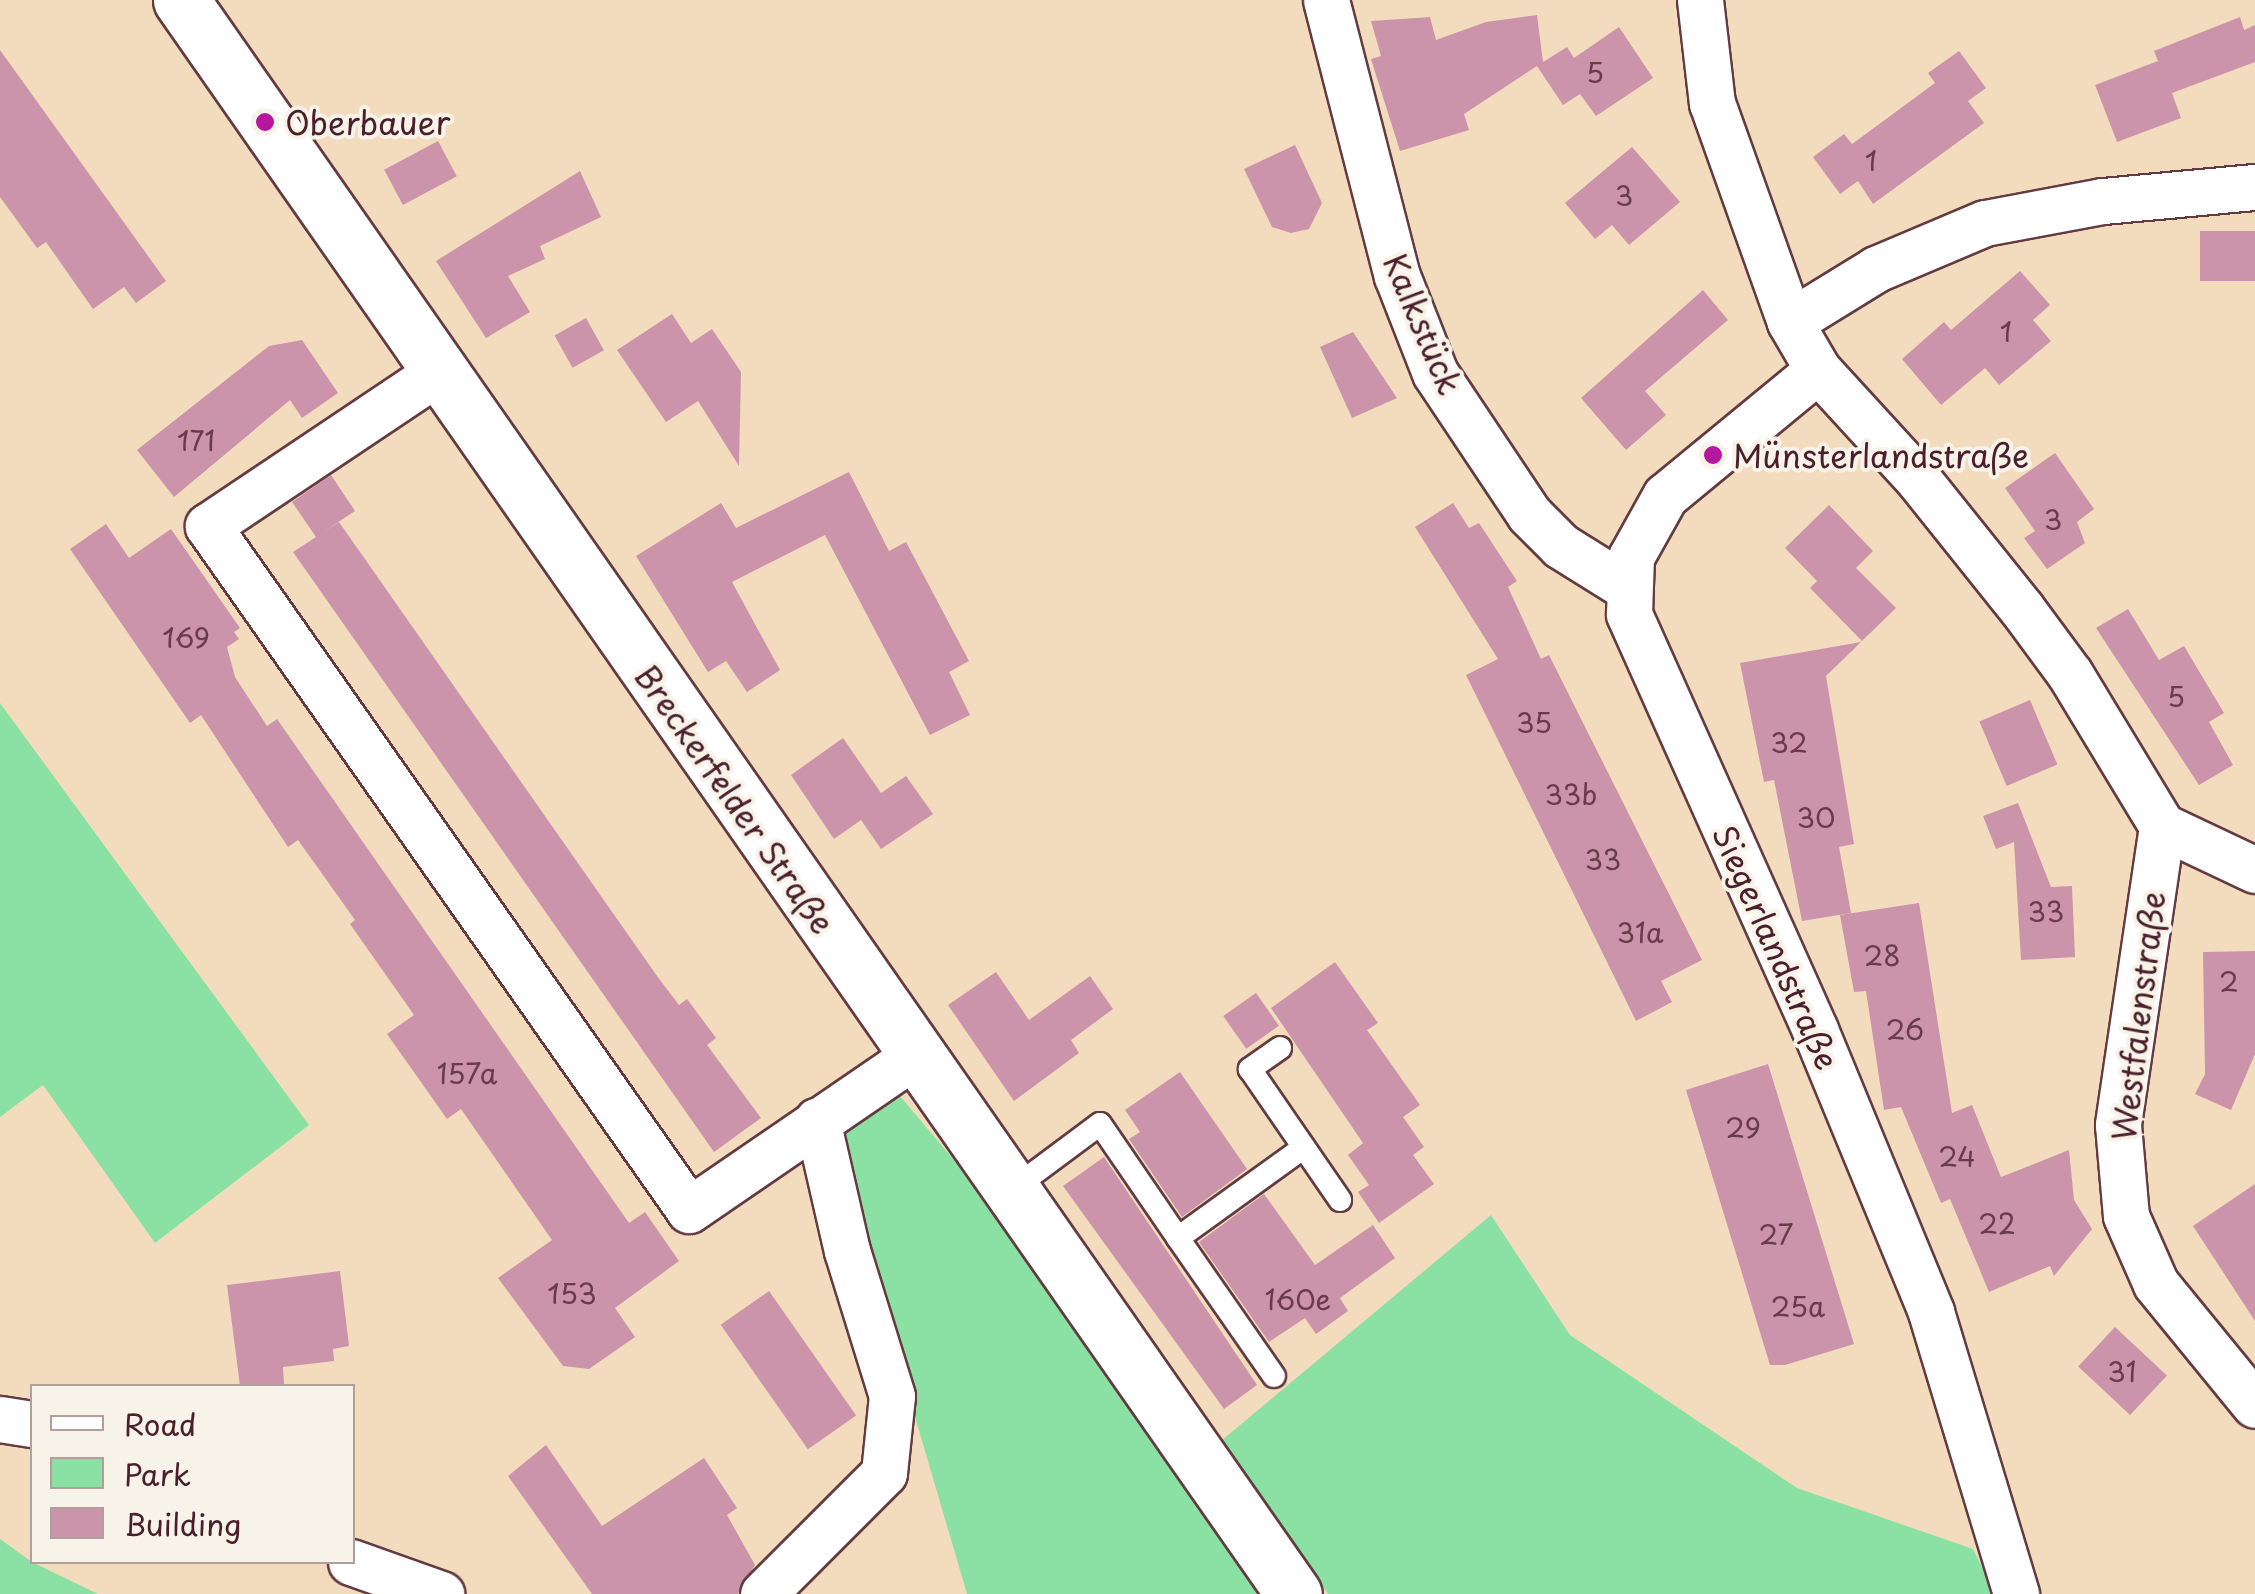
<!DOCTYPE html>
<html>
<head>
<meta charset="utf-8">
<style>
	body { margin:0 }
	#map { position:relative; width:2255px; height:1594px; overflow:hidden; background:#f3dcbe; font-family:"Playpen Sans",sans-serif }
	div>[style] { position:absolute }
	.green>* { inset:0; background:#8be1a4 }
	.building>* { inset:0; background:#cc94aa; transform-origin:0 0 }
	.roads { filter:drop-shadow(2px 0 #633b41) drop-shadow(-2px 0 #633b41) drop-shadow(0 2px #633b41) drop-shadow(0 -2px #633b41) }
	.lane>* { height:22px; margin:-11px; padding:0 11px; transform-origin:11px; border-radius:11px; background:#fff }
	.street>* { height:45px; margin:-22.5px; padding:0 22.5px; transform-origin:22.5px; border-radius:22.5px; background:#fff }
	.secondary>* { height:55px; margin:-27.5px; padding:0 27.5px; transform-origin:27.5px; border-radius:27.5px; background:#fff }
	.dots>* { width:28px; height:28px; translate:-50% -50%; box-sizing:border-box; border:5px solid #f7f3e8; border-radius:50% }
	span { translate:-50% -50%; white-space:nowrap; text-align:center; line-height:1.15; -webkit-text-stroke:8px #f7f3e8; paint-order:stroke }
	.number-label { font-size:28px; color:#6a3c4b }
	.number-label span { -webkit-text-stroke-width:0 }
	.poi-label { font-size:32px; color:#4a1f2b }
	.left { translate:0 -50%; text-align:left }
	.street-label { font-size:32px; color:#4a1f2b }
	.legend { position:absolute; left:30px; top:1384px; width:325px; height:180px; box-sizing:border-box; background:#f7f3e8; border:2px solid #b29e9c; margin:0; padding:12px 18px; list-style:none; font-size:30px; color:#4a1f2b }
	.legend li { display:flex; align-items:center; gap:20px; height:50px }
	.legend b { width:50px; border:2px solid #b29e9c }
</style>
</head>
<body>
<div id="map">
	<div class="green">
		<i style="clip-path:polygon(0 703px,309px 1125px,155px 1243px,43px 1085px,0 1117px)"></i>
		<i style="clip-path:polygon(895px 1090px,959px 1166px,1268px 1594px,967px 1594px,831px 1131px)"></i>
		<i style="clip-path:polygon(1491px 1215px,1570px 1335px,1797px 1488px,1973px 1549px,1996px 1594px,1328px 1594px,1221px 1441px)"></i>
		<i style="clip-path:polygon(0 1539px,32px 1562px,98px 1594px,0 1594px)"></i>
	</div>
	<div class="building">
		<i style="clip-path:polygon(1537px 15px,1543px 62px,1567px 47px,1574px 58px,1619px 27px,1653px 78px,1596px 116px,1580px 94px,1563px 105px,1537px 66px,1464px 114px,1469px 130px,1400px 151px,1371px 59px,1381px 56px,1371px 21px,1430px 17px,1436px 40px,1486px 22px)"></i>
		<i style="clip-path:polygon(2240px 17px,2244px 30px,2255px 25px,2255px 62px,2172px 93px,2181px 118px,2117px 142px,2095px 85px,2158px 61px,2154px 51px)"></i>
		<i style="clip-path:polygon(0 50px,166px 281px,136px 303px,124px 287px,93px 309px,46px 242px,37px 248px,0 197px)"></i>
		<i style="clip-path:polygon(1959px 51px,1986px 88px,1968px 101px,1984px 123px,1873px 204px,1858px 181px,1840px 194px,1813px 157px,1844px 134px,1852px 144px,1935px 83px,1928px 73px)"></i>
		<i style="left:438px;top:141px;width:40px;height:61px;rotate:62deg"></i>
		<i style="clip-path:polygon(1295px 145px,1322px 203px,1309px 229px,1291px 233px,1272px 227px,1244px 169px)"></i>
		<i style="clip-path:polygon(1632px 147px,1680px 202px,1629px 245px,1612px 225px,1595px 239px,1565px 203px)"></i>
		<i style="clip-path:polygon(580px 171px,601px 217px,540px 246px,545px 259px,508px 276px,530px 312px,486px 338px,436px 261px)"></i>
		<i style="left:2255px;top:231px;width:50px;height:55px;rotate:90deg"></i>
		<i style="clip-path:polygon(2020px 271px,2050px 305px,2033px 320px,2051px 341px,1999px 385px,1985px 368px,1941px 405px,1902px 359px,1944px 322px,1951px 330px)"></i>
		<i style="clip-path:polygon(1703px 290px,1728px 320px,1645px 391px,1666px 415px,1626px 450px,1581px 398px)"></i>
		<i style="clip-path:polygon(672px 314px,691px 343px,712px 329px,741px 372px,739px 466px,698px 401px,666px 422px,617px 350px)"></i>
		<i style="left:586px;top:318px;width:37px;height:36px;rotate:61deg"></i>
		<i style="clip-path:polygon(1353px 332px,1397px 398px,1352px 418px,1320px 347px)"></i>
		<i style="clip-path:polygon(302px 340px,338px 393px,302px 418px,290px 400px,174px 497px,137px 450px,269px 346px)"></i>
		<i style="clip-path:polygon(2055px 453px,2094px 509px,2077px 522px,2085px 543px,2047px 569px,2024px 538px,2035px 531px,2005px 488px)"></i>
		<i style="clip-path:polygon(849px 472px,889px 551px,906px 542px,969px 661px,949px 672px,970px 715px,930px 735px,825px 535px,732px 582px,780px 670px,747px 692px,726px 661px,708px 672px,636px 556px,721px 503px,736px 528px)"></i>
		<i style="clip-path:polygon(331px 475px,355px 511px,323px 532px,339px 522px,657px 976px,679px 1005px,687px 999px,716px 1038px,707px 1045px,761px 1118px,714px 1152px,293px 552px,316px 537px,292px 502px)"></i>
		<i style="clip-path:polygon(1453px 503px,1469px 528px,1479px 523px,1517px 581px,1508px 587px,1541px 659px,1549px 655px,1702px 960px,1661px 981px,1672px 1002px,1636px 1021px,1466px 675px,1498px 659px,1415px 527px)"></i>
		<i style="clip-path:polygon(1829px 505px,1873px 551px,1856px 568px,1896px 608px,1862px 641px,1810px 588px,1817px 581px,1785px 548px)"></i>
		<i style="clip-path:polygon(106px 524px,129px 558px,171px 529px,240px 628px,234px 632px,239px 639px,227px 647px,235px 677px,267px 726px,277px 719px,629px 1223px,645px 1212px,679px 1261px,615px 1308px,635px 1337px,589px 1369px,563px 1366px,498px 1278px,552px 1240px,461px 1109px,447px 1119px,387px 1034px,414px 1015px,350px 924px,355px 920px,298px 840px,288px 847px,201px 715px,190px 723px,70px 549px)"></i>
		<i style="clip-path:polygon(2128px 609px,2159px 660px,2184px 646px,2224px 713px,2209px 722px,2233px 765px,2199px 785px,2096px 628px)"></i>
		<i style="clip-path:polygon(1861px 642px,1826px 676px,1854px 844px,1839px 847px,1851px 913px,1802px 921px,1774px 780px,1764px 782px,1740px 663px)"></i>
		<i style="left:2030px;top:700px;width:70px;height:55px;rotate:67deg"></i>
		<i style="clip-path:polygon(843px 738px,881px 793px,906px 776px,933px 814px,881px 849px,861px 820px,834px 839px,791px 775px)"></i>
		<i style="clip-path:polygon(2018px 803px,2051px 887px,2072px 886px,2075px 957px,2021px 960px,2014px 842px,1996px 849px,1983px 816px)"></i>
		<i style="clip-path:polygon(1919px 903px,1952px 1113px,1972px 1105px,2001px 1177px,2069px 1150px,2074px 1200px,2092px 1229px,2054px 1276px,2050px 1266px,1989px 1292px,1950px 1199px,1941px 1203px,1901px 1107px,1884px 1110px,1866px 991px,1854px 992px,1840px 915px)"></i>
		<i style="clip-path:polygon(2255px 951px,2255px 1054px,2231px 1110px,2195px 1094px,2205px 1074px,2203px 952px)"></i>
		<i style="clip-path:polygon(1335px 962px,1378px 1023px,1367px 1030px,1420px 1105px,1403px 1117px,1424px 1147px,1413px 1155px,1434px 1184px,1379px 1223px,1358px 1192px,1369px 1185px,1348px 1155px,1363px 1143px,1271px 1008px)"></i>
		<i style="clip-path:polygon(996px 972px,1029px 1020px,1090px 976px,1113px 1009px,1071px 1040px,1079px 1053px,1014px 1101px,948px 1005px)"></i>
		<i style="left:1256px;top:993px;width:40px;height:40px;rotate:55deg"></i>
		<i style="clip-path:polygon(1768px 1064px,1854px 1344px,1785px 1365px,1770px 1365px,1686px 1090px)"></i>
		<i style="clip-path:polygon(1180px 1072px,1247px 1169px,1182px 1217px,1129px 1139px,1140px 1132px,1125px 1110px)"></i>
		<i style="clip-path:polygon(1104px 1157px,1257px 1385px,1224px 1409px,1063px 1186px)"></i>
		<i style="clip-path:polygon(2255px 1184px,2255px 1321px,2193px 1226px)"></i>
		<i style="clip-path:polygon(1264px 1194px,1315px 1265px,1373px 1225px,1395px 1258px,1340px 1298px,1348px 1311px,1316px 1334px,1305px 1318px,1269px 1342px,1199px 1242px)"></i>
		<i style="clip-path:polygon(340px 1271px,349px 1346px,333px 1349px,334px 1361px,283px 1367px,284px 1384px,240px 1386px,227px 1285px)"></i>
		<i style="left:769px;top:1291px;width:152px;height:59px;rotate:55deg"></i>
		<i style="left:2115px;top:1327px;width:71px;height:54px;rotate:43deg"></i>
		<i style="clip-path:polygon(546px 1445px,602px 1526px,704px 1458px,737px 1508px,727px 1515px,755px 1565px,738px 1594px,592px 1594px,508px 1476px)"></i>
	</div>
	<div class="roads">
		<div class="lane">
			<i style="left:1280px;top:1048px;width:37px;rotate:145deg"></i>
			<i style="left:1250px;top:1069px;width:159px;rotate:55.5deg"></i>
			<i style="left:1010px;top:1191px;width:112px;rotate:-36.7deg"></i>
			<i style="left:1100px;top:1124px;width:138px;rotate:55.6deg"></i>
			<i style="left:1178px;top:1238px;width:155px;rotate:-35.8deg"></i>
			<i style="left:1178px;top:1238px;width:168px;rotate:55.2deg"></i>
		</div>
		<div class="street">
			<i style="left:1326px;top:0;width:285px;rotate:75.6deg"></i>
			<i style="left:1397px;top:276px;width:104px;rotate:68.6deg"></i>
			<i style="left:1435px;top:373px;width:169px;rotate:56.3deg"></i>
			<i style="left:1529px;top:514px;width:45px;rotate:45deg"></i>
			<i style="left:1561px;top:546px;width:75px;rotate:32deg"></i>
			<i style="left:1700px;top:0;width:104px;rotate:83.4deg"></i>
			<i style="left:1712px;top:103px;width:232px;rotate:70.4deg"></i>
			<i style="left:1790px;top:322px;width:56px;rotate:59.7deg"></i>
			<i style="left:1818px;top:370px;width:147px;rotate:47.5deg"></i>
			<i style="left:1917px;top:478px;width:168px;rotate:51.3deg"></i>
			<i style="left:2022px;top:609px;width:81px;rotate:53.6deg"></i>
			<i style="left:2070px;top:674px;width:178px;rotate:58.8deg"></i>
			<i style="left:2162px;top:826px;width:302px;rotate:98.4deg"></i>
			<i style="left:2118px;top:1125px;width:91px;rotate:85deg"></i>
			<i style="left:2126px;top:1216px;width:74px;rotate:66.2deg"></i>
			<i style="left:2156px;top:1284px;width:156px;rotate:50.7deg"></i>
			<i style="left:1790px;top:322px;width:101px;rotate:-31.6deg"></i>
			<i style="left:1876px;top:269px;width:118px;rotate:-22.9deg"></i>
			<i style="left:1985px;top:223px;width:120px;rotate:-10.6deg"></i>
			<i style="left:2103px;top:201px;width:153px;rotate:-5.3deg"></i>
			<i style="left:1818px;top:370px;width:198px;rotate:140.5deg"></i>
			<i style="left:1665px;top:496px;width:70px;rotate:119.1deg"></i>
			<i style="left:1631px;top:557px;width:57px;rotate:92deg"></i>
			<i style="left:1629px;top:614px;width:456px;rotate:65.9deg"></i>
			<i style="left:1815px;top:1030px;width:305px;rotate:67.6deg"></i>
			<i style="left:1931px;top:1312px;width:295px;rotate:73.2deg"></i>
			<i style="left:438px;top:372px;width:277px;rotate:146.2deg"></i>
			<i style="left:208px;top:526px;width:836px;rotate:54.88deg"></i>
			<i style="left:689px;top:1210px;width:274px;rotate:-34.4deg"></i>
			<i style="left:2162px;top:826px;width:103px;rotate:25.3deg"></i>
			<i style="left:0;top:1419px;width:32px;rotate:9deg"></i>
			<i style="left:351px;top:1562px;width:96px;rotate:19.6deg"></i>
			<i style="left:763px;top:1594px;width:171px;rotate:-45deg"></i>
			<i style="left:884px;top:1473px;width:77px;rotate:-84.1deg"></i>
			<i style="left:892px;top:1396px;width:152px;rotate:-107.2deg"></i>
			<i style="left:847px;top:1251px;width:134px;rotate:-102.9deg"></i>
		</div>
		<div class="secondary">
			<i style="left:181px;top:0;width:1944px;rotate:55.08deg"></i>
		</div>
	</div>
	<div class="dots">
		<i style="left:265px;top:122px;background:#b5179e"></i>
		<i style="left:1713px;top:455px;background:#b5179e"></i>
	</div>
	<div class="number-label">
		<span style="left:1595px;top:72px">5</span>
		<span style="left:1871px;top:160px">1</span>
		<span style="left:1624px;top:195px">3</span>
		<span style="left:2006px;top:331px">1</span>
		<span style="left:196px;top:440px">171</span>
		<span style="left:2053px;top:519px">3</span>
		<span style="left:186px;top:637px">169</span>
		<span style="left:2176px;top:696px">5</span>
		<span style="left:1534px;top:722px">35</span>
		<span style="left:1789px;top:742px">32</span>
		<span style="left:1571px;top:794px">33b</span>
		<span style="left:1816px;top:817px">30</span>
		<span style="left:1603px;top:859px">33</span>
		<span style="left:2046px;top:911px">33</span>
		<span style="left:1640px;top:932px">31a</span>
		<span style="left:1882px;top:955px">28</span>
		<span style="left:2229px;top:981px">2</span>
		<span style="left:1905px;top:1029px">26</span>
		<span style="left:467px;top:1073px">157a</span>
		<span style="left:1743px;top:1127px">29</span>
		<span style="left:1957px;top:1156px">24</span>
		<span style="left:1997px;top:1223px">22</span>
		<span style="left:1776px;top:1234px">27</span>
		<span style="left:572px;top:1293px">153</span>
		<span style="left:1298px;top:1299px">160e</span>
		<span style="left:1798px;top:1306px">25a</span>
		<span style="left:2122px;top:1371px">31</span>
	</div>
	<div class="poi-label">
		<span class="left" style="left:285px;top:122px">Oberbauer</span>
		<span class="left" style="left:1733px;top:455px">Münsterlandstraße</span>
	</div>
	<div class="street-label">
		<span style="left:1423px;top:324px;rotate:67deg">Kalkstück</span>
		<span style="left:735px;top:799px;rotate:55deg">Breckerfelder Straße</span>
		<span style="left:1776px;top:947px;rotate:66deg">Siegerlandstraße</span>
		<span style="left:2138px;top:1016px;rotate:-83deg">Westfalenstraße</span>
	</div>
	<ul class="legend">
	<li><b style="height:12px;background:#fff"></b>Road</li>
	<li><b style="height:28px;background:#8be1a4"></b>Park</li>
	<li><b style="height:28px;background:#cc94aa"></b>Building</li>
	</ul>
</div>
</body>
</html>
